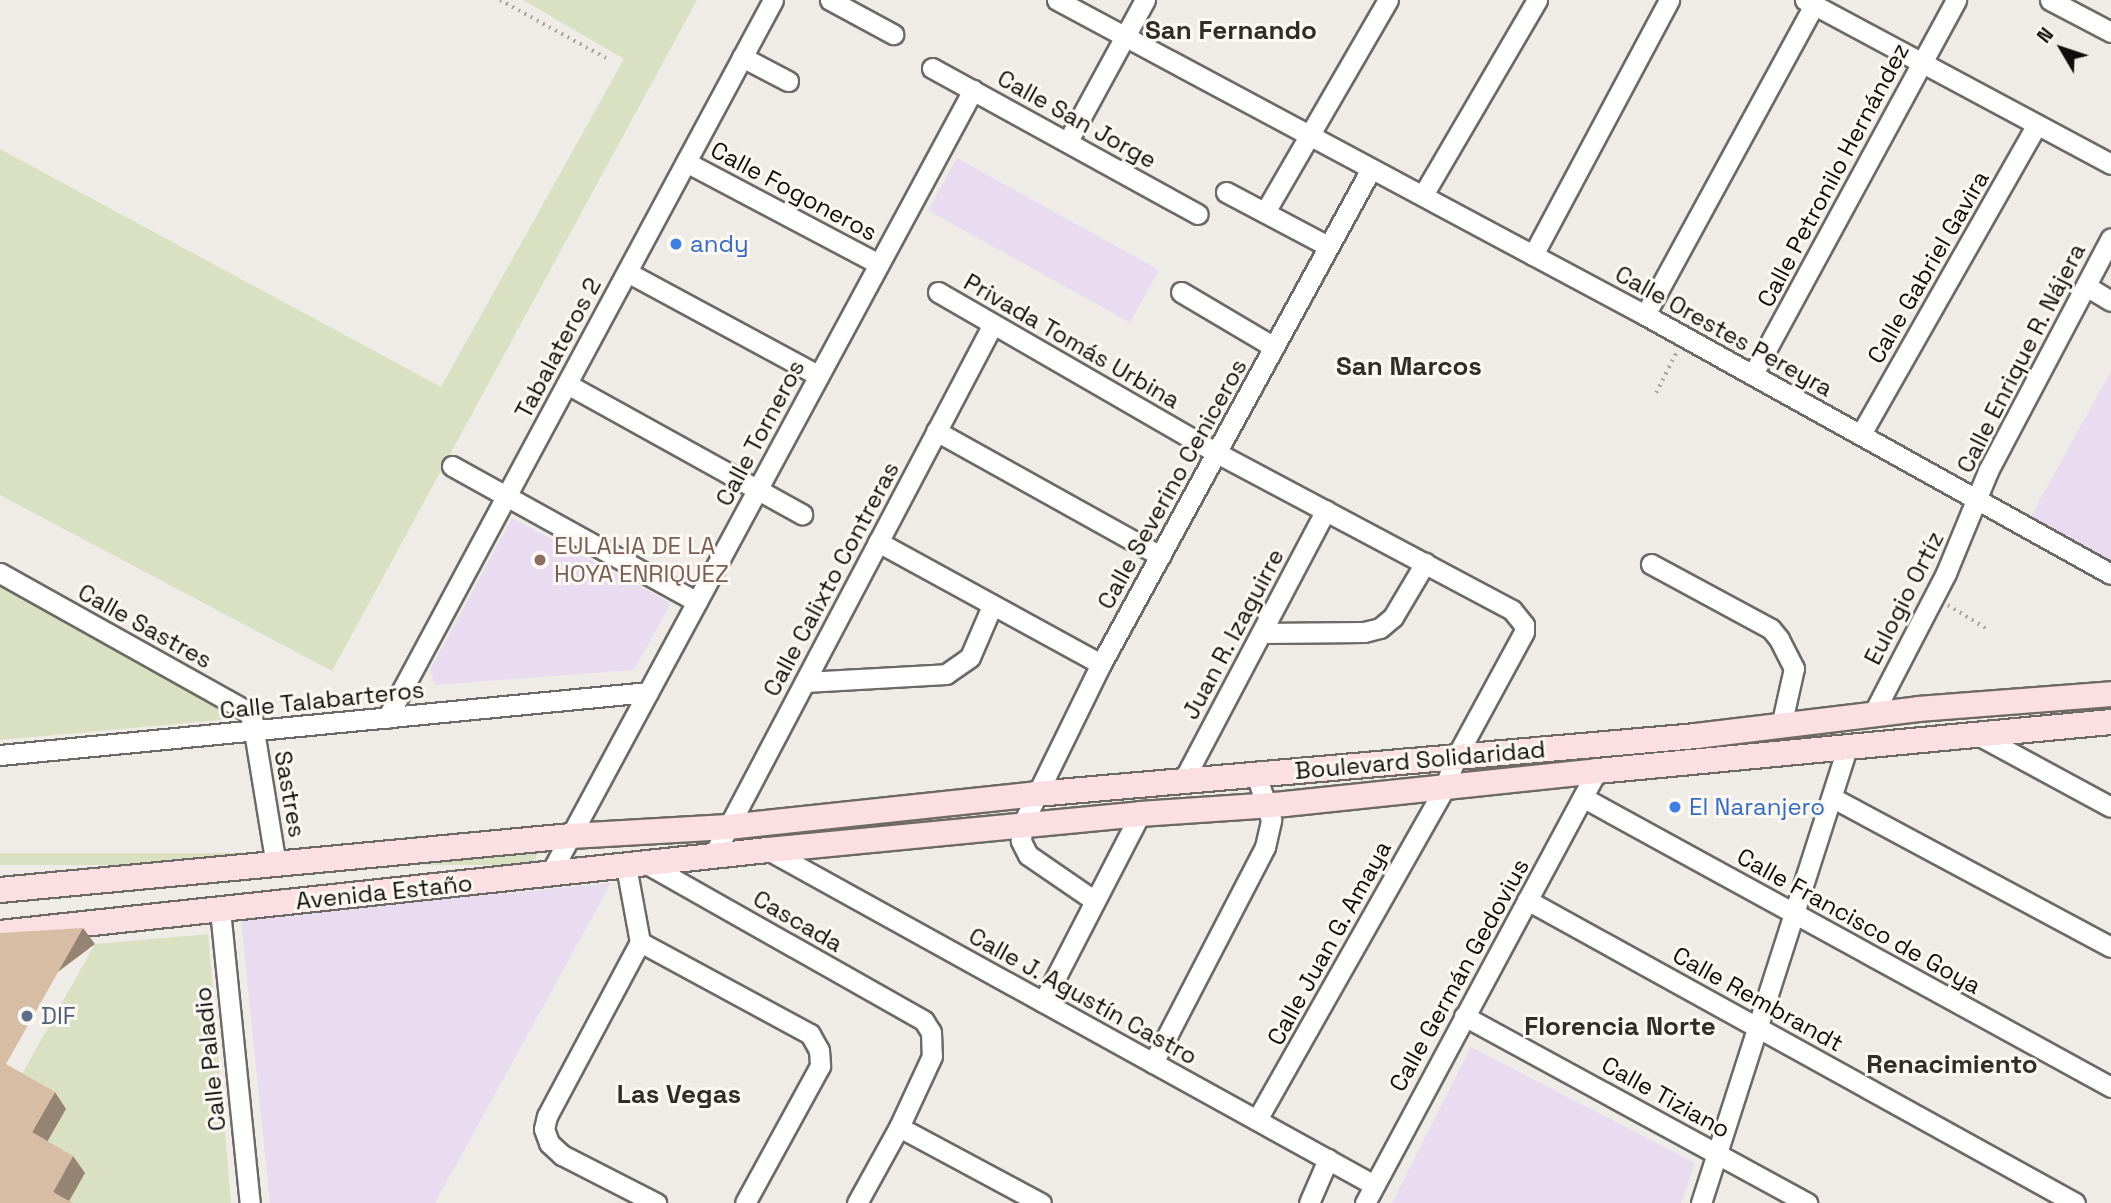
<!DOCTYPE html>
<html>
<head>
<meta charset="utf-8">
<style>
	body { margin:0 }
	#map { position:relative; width:2111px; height:1203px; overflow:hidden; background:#efebe7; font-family:"Space Grotesk",sans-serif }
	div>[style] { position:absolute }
	.education>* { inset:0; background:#e9dcf1; transform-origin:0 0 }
	.green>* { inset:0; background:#dae0c2; transform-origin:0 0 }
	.path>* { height:3.5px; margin-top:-1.75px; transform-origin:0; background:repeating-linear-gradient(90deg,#aaa7a3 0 2px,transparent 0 7px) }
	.roads { filter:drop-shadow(2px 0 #6d6966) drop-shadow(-2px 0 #6d6966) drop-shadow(0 2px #6d6966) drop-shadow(0 -2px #6d6966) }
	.minor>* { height:19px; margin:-9.5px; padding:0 9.5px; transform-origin:9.5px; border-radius:9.5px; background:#fff }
	.major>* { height:24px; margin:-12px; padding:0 12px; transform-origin:12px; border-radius:12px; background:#fbdfe3 }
	.shaded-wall>* { inset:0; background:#968473; transform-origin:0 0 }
	.building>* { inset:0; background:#d6bda4 }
	.dots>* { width:19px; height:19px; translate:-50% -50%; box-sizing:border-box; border:4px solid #fcf8f4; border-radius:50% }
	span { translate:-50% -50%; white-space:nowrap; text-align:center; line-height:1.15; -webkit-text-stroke:6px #fcf8f4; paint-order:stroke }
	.street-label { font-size:24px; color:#0f0e0c }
	.shop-label { font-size:24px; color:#366cbe }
	.left { translate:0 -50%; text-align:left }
	.education-label { font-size:24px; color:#785e54 }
	.service-label { font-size:24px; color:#4e5e75 }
	.neighbourhood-label { font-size:26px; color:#2f2c29; font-weight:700 }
	.north { position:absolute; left:2027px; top:14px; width:70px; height:70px; -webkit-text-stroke:5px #fcf8f4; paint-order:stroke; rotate:309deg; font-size:19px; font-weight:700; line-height:28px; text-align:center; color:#0f0e0c }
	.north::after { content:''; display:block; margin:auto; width:24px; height:32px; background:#0f0e0c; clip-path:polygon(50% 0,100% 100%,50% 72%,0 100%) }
</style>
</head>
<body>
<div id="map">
	<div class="education">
		<i style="left:957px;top:158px;width:231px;height:60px;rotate:29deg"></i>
		<i style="clip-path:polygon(2111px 371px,2111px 561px,2031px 516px)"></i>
		<i style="clip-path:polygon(512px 518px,671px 603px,634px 670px,435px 685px,430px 670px)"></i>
		<i style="clip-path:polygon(611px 883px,435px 1203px,270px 1203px,241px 919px)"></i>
		<i style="clip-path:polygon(1471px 1047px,1695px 1163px,1681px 1203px,1392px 1203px)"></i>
	</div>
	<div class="green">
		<i style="clip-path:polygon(523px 0,697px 0,332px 671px,0 495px,0 149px,441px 387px,624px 59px)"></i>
		<i style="clip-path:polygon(0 584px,241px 718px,0 740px)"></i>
		<i style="left:536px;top:853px;width:12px;height:539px;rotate:90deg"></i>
		<i style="clip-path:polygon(208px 934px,231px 1203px,68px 1203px,18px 1081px,95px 944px)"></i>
	</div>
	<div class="path">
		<i style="left:500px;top:0;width:121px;rotate:28.7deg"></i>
		<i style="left:1656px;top:393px;width:47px;rotate:-63.4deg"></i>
		<i style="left:1948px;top:605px;width:48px;rotate:31.4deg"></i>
	</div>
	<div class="roads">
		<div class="minor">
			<i style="left:830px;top:0;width:72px;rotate:28.4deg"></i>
			<i style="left:1057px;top:0;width:667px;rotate:28.18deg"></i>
			<i style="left:1645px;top:315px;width:533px;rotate:29.07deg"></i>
			<i style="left:1805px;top:0;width:347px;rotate:28.2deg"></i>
			<i style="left:2050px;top:0;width:69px;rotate:27.7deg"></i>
			<i style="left:742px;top:57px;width:52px;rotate:27.6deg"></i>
			<i style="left:932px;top:68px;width:303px;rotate:28.8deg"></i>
			<i style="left:1068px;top:141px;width:161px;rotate:-61.4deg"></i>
			<i style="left:686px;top:162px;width:218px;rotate:27.9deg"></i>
			<i style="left:1226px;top:192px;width:115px;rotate:27.9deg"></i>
			<i style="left:1423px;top:195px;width:226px;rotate:-59.7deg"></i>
			<i style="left:1265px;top:212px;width:245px;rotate:-59.9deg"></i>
			<i style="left:1533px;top:255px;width:289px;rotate:-61.9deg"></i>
			<i style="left:627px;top:272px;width:218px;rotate:28.4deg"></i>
			<i style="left:2086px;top:286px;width:29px;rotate:31deg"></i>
			<i style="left:938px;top:292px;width:322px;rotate:30deg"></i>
			<i style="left:1217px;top:453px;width:334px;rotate:28deg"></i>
			<i style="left:1512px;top:610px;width:19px;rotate:51deg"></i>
			<i style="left:1524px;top:625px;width:7px;rotate:90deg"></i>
			<i style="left:1524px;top:632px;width:142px;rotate:118.5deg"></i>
			<i style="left:1456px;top:757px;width:34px;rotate:111deg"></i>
			<i style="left:1444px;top:789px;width:380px;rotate:119.5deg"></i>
			<i style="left:1181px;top:292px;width:108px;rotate:30.6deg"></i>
			<i style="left:1645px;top:315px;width:353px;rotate:-61.4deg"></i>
			<i style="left:1753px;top:374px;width:426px;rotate:-61.5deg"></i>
			<i style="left:567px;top:384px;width:269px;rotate:29deg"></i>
			<i style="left:936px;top:431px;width:257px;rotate:29.1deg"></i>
			<i style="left:1861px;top:434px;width:356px;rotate:-60.4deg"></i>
			<i style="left:452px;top:466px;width:280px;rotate:29deg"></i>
			<i style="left:878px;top:542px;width:254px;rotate:28.7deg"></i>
			<i style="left:1651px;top:564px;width:136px;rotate:28.4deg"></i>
			<i style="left:1771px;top:629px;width:13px;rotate:51deg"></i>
			<i style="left:1779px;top:639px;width:33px;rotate:63deg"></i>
			<i style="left:1794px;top:668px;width:59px;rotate:102.6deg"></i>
			<i style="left:0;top:573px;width:281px;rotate:29.2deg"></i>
			<i style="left:245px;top:710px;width:11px;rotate:49deg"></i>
			<i style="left:252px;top:718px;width:13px;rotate:81deg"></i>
			<i style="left:254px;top:731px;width:136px;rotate:80.7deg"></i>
			<i style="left:1262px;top:633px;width:102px;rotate:-0.6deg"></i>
			<i style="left:1364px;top:632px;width:16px;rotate:-14deg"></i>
			<i style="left:1380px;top:628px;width:17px;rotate:-40deg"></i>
			<i style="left:1393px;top:617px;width:63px;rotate:-59.3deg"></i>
			<i style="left:805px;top:682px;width:141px;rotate:-3.2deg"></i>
			<i style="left:946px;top:674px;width:29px;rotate:-35deg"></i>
			<i style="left:970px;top:657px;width:56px;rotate:-66.7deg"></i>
			<i style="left:1872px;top:716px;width:161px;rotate:-62.6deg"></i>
			<i style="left:1946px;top:573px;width:110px;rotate:-67.6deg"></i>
			<i style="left:1988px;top:471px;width:263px;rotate:-62.2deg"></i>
			<i style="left:387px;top:718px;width:815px;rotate:-61.74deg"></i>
			<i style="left:1976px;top:734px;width:153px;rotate:28.4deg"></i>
			<i style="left:0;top:755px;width:651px;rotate:-5.55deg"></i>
			<i style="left:1183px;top:781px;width:306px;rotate:-62.2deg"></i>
			<i style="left:1584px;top:798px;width:601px;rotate:28.74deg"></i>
			<i style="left:1833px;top:798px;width:315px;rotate:28.2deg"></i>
			<i style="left:768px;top:850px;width:692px;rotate:28.93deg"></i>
			<i style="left:713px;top:856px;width:601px;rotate:-62.24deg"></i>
			<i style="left:647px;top:864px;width:318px;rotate:29.5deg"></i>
			<i style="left:924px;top:1021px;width:13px;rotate:58deg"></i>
			<i style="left:931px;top:1032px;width:24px;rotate:88deg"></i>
			<i style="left:932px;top:1056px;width:78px;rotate:114.9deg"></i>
			<i style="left:899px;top:1127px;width:87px;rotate:118.9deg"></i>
			<i style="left:626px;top:866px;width:77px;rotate:79.6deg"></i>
			<i style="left:640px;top:942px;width:197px;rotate:118.1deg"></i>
			<i style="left:547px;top:1116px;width:13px;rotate:103deg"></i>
			<i style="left:544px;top:1129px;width:15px;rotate:70deg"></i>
			<i style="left:549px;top:1143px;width:18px;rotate:43deg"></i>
			<i style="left:562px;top:1155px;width:106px;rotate:27.1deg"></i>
			<i style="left:550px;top:874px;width:891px;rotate:-61.65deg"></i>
			<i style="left:1527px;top:900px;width:626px;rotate:28.94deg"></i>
			<i style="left:1095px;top:901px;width:81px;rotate:-145.5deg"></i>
			<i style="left:1028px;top:855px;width:16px;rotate:-117deg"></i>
			<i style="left:1021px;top:841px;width:16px;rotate:-86deg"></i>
			<i style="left:1022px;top:825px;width:179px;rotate:-63.9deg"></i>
			<i style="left:1101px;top:664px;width:564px;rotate:-61.39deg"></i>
			<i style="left:220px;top:910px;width:295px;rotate:84.2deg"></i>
			<i style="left:640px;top:942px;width:193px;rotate:28.4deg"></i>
			<i style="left:810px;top:1034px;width:18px;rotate:61deg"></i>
			<i style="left:819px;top:1050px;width:16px;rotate:86deg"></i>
			<i style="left:820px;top:1066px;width:156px;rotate:118.7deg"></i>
			<i style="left:1043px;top:1002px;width:212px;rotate:-62.7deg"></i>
			<i style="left:1464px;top:1016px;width:391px;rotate:28.6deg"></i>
			<i style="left:1153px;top:1063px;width:243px;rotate:-62.6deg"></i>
			<i style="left:1265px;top:847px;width:28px;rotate:-77deg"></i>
			<i style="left:1271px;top:820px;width:48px;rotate:-108.1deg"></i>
			<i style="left:899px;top:1127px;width:161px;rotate:28.2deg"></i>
			<i style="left:1309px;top:1203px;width:48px;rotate:-66.6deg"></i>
			<i style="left:1365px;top:1203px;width:490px;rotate:-61.8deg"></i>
			<i style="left:1701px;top:1203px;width:479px;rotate:-72.2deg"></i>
		</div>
		<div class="major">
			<i style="left:0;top:890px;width:574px;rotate:-5.4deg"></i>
			<i style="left:571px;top:836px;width:157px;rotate:-3.3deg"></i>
			<i style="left:728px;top:827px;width:310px;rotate:-6.1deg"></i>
			<i style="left:1036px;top:794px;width:663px;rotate:-5.02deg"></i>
			<i style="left:1696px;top:736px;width:224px;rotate:-6.9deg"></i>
			<i style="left:1918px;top:709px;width:194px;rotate:-4.4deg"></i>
			<i style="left:0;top:933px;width:772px;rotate:-6.17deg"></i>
			<i style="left:768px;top:850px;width:374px;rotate:-5.5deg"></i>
			<i style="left:1140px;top:814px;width:145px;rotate:-3.9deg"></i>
			<i style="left:1285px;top:804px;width:314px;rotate:-6deg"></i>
			<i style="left:1597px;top:771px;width:516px;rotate:-5.45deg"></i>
		</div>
	</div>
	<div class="shaded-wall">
		<i style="left:83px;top:928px;width:20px;height:156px;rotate:53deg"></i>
		<i style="clip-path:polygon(55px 1092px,66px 1109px,43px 1149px,32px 1132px)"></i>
		<i style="clip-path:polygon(73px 1156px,85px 1173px,68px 1203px,53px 1192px)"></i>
	</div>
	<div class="building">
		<i style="clip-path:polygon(83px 928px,6px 1064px,55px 1092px,32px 1132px,73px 1156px,53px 1192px,73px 1203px,0 1203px,0 933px)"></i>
	</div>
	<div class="dots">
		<i style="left:676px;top:244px;background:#3f7fe0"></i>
		<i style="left:540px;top:560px;background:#8d6e63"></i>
		<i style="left:1675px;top:807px;background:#3f7fe0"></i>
		<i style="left:27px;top:1016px;background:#5c6f8a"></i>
	</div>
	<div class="street-label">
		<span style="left:1077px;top:119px;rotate:29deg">Calle San Jorge</span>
		<span style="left:1833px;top:175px;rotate:-62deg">Calle Petronilo Hernández</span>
		<span style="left:794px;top:191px;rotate:28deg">Calle Fogoneros</span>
		<span style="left:1928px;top:267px;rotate:-60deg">Calle Gabriel Gavira</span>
		<span style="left:1724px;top:331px;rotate:29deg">Calle Orestes Pereyra</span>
		<span style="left:1072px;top:341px;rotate:30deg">Privada Tomás Urbina</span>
		<span style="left:558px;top:348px;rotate:-62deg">Tabalateros 2</span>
		<span style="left:2021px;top:358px;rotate:-63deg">Calle Enrique R. Nájera</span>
		<span style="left:760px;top:433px;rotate:-62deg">Calle Torneros</span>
		<span style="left:1172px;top:484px;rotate:-61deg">Calle Severino Ceniceros</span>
		<span style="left:831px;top:579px;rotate:-62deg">Calle Calixto Contreras</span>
		<span style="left:1904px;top:598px;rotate:-63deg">Eulogio Ortíz</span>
		<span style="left:145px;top:626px;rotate:29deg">Calle Sastres</span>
		<span style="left:1233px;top:634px;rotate:-62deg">Juan R. Izaguirre</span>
		<span style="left:322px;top:700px;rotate:-6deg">Calle Talabarteros</span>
		<span style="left:1420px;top:760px;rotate:-5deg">Boulevard Solidaridad</span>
		<span style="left:290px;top:794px;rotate:80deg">Sastres</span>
		<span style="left:384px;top:892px;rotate:-6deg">Avenida Estaño</span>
		<span style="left:798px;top:921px;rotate:30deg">Cascada</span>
		<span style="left:1859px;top:921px;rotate:29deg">Calle Francisco de Goya</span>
		<span style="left:1329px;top:943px;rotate:-61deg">Calle Juan G. Amaya</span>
		<span style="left:1459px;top:975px;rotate:-61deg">Calle Germán Gedovius</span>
		<span style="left:1083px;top:996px;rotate:29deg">Calle J. Agustín Castro</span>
		<span style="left:1758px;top:999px;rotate:29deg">Calle Rembrandt</span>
		<span style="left:210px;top:1059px;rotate:-96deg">Calle Paladio</span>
		<span style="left:1666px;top:1097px;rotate:29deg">Calle Tiziano</span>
	</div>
	<div class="shop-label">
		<span class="left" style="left:690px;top:244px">andy</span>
		<span class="left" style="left:1689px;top:807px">El Naranjero</span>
	</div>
	<div class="education-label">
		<span class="left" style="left:554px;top:560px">EULALIA DE LA<br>HOYA ENRIQUEZ</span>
	</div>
	<div class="service-label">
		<span class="left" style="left:41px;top:1016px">DIF</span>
	</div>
	<div class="neighbourhood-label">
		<span style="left:1231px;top:31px">San Fernando</span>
		<span style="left:1409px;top:367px">San Marcos</span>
		<span style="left:1620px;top:1027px">Florencia Norte</span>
		<span style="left:1952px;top:1065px">Renacimiento</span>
		<span style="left:679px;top:1095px">Las Vegas</span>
	</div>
	<div class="north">N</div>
</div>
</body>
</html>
